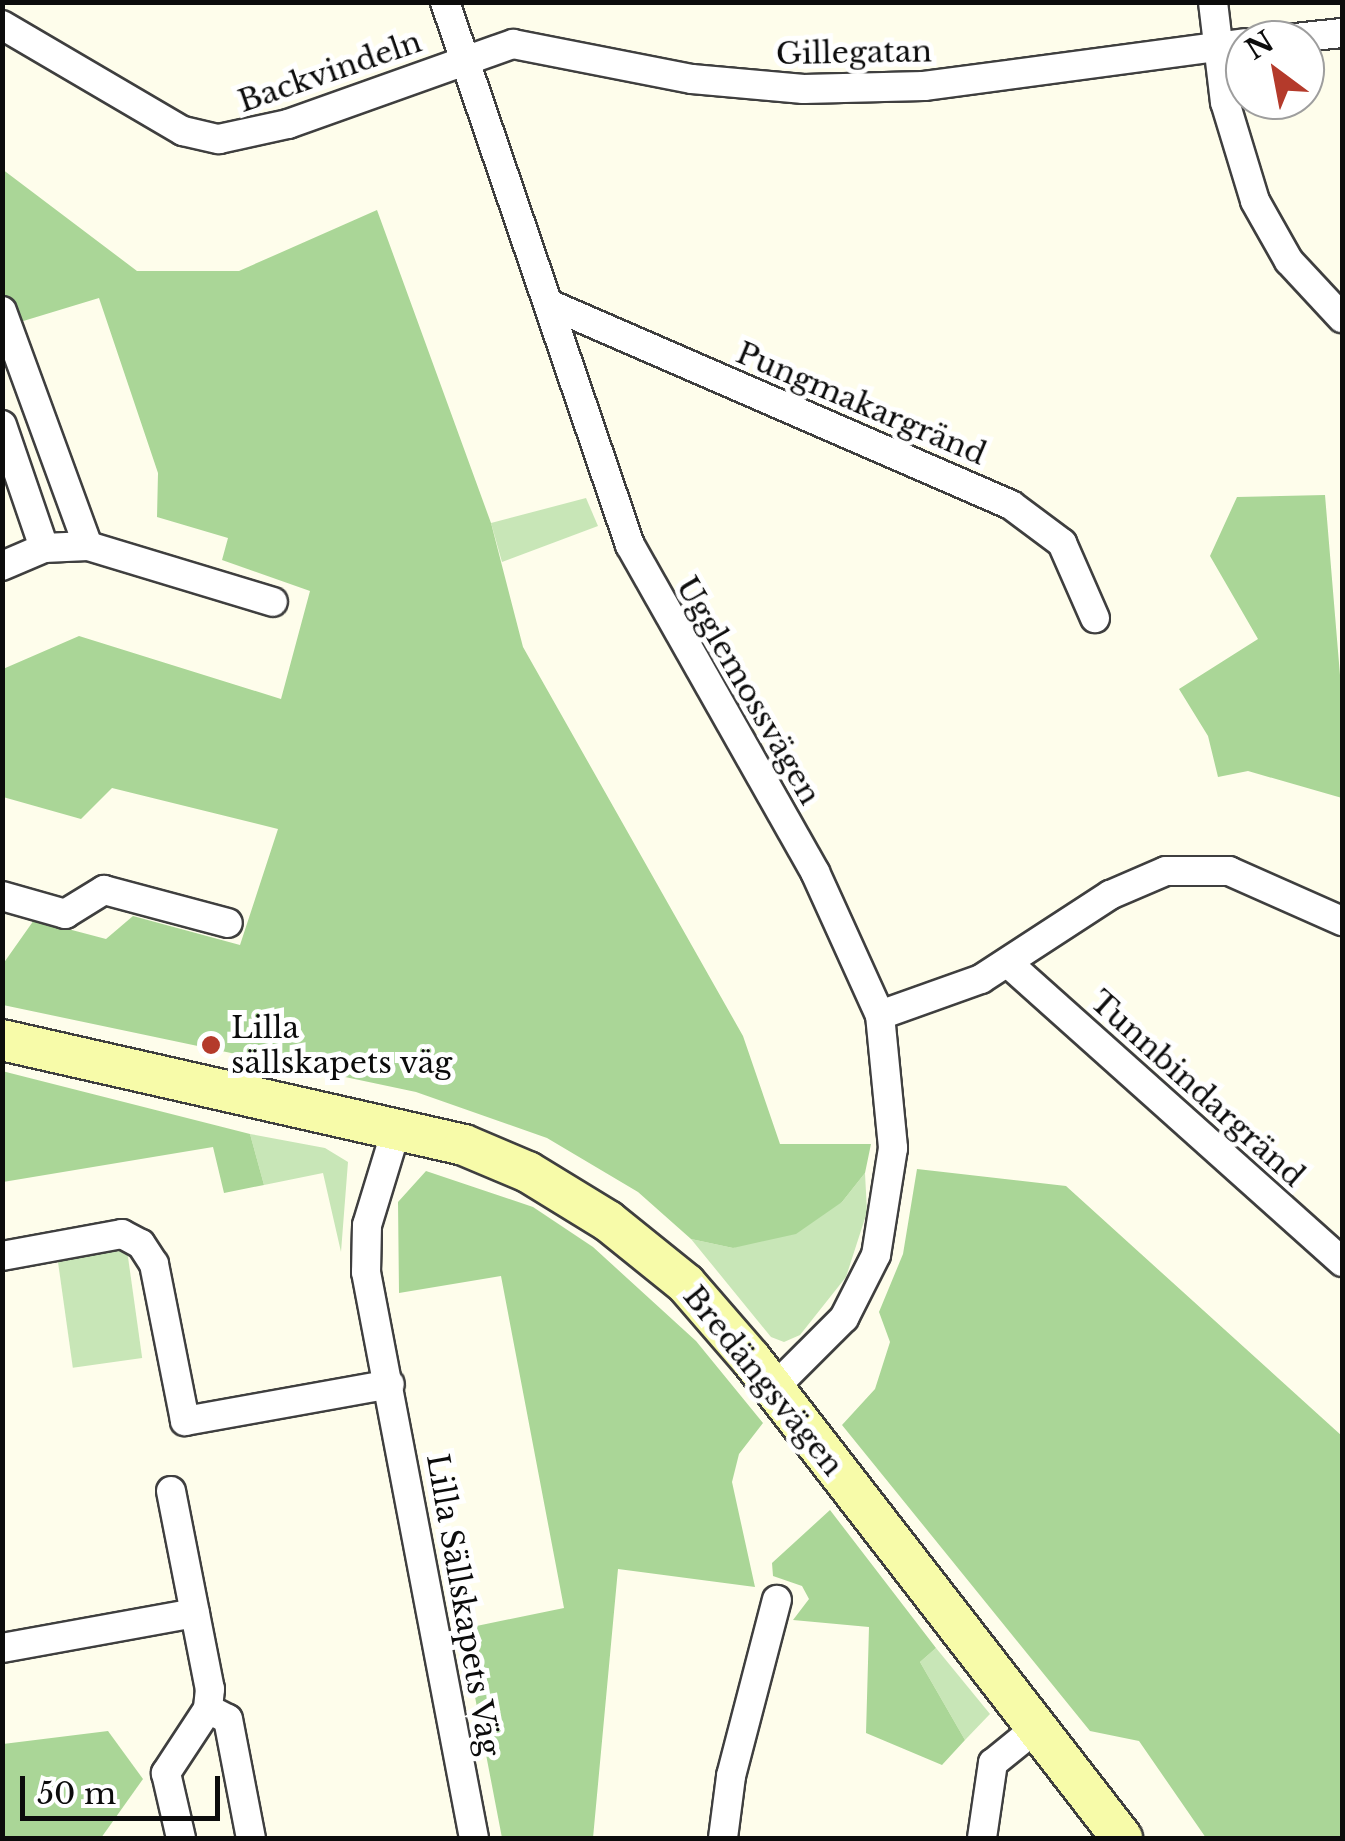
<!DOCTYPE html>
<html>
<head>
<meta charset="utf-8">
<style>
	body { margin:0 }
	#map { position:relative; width:1345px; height:1841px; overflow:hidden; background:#fefdeb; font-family:"Libre Baskerville",serif }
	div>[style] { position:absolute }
	.green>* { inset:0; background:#c8e6b7; transform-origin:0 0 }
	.forest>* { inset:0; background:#aad697 }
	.roads { filter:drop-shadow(2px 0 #3f3f3f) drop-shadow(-2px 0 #3f3f3f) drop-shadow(0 2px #3f3f3f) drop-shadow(0 -2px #3f3f3f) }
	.street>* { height:28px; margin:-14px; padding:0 14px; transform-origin:14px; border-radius:14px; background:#fff }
	.secondary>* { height:40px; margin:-20px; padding:0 20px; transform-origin:20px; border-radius:20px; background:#f7fba9 }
	.dots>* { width:28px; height:28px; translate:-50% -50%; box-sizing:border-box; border:5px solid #fff; border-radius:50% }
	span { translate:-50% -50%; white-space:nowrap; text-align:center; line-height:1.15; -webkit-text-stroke:10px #fff; paint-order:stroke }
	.street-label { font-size:30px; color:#0c0c0c }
	.poi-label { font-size:30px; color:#0c0c0c }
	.left { translate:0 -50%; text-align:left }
	.frame { position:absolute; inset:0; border:5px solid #0c0c0c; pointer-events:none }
	.north { position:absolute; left:1225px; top:20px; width:100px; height:100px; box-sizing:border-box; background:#fff; border:2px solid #9e9e9e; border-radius:50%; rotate:328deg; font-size:28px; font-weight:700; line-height:40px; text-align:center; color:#0c0c0c }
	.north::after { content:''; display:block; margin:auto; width:35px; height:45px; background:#b43a2b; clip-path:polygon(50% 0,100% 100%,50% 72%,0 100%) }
	.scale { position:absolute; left:20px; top:1776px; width:200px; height:45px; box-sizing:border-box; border:5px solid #0c0c0c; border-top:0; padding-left:12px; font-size:30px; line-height:35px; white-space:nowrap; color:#0c0c0c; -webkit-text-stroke:8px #fff; paint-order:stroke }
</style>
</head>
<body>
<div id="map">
	<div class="green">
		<i style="clip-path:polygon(586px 498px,598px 526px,502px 562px,491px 523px)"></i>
		<i style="clip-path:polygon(250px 1134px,325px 1148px,348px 1162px,341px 1252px,323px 1173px,264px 1185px)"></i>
		<i style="clip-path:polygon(865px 1173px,867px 1212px,846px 1277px,800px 1335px,784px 1342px,771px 1337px,691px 1239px,733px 1248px,842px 1202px)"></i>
		<i style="left:127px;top:1250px;width:109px;height:70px;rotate:82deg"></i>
		<i style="clip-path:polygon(936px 1648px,990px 1714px,965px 1740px,920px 1662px)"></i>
	</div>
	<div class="forest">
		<i style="clip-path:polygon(2px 169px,137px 271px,239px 271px,377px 210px,491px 523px,523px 647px,743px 1036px,780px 1144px,871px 1144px,865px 1173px,842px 1202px,796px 1234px,733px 1248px,691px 1239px,638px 1192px,547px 1138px,416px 1092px,3px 1005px,3px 964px,34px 920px,106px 939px,133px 916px,240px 945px,278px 829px,112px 788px,81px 819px,3px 797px,3px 669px,79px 636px,281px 699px,310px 591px,222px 560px,228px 538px,157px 517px,158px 473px,99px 298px,20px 322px,3px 298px)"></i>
		<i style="clip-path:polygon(1325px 495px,1342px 699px,1342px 798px,1248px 771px,1218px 777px,1208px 736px,1179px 689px,1258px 639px,1210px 556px,1237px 497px)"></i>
		<i style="clip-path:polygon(2px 1071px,250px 1134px,264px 1185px,224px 1193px,213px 1147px,3px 1182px)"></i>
		<i style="clip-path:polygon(917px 1169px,1066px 1186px,1342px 1436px,1342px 1838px,1206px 1838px,1139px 1741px,1090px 1731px,842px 1425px,875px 1389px,890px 1342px,879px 1312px,903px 1254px)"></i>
		<i style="clip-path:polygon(426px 1171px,533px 1207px,593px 1247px,696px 1341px,763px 1423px,739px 1454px,732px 1482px,755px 1587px,618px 1569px,593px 1838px,502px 1838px,462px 1629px,564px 1608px,501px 1276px,399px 1293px,398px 1202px)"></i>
		<i style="clip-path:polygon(830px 1510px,936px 1648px,920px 1662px,965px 1740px,942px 1765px,866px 1733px,869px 1627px,793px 1620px,809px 1599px,802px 1586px,773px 1576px,772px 1563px)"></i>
		<i style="clip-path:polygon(108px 1731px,143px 1779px,101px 1838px,3px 1838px,3px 1744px)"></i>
	</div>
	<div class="roads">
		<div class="street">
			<i style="left:445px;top:2px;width:574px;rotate:71.19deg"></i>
			<i style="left:630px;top:545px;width:376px;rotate:60.5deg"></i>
			<i style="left:815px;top:872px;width:157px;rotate:65.6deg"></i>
			<i style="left:880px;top:1015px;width:134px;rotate:84.4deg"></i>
			<i style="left:893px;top:1148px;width:108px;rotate:99deg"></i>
			<i style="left:876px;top:1255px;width:71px;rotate:116.9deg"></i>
			<i style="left:844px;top:1318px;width:99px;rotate:135deg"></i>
			<i style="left:1213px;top:2px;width:101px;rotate:83.2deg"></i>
			<i style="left:1225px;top:102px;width:103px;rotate:73.1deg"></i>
			<i style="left:1255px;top:201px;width:69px;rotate:60.5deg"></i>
			<i style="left:1289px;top:261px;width:78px;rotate:47.1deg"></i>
			<i style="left:2px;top:25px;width:210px;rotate:30.4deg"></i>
			<i style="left:183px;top:131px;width:37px;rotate:13deg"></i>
			<i style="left:219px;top:139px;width:71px;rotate:-12.3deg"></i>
			<i style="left:288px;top:124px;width:239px;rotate:-19.6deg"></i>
			<i style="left:513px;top:44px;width:182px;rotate:11.1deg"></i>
			<i style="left:692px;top:79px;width:112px;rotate:5.1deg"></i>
			<i style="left:804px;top:89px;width:120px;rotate:-1.4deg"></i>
			<i style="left:924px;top:86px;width:324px;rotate:-7.6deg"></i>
			<i style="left:1276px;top:40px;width:66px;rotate:-6.1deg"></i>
			<i style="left:549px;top:304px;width:504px;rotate:23.51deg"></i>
			<i style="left:1011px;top:505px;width:64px;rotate:36.7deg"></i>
			<i style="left:1062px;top:543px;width:82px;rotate:66.3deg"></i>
			<i style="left:2px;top:311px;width:250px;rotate:69.9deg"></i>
			<i style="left:2px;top:425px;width:130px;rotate:71.1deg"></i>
			<i style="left:2px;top:566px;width:46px;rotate:-23.2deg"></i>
			<i style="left:44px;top:548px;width:44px;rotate:-2.6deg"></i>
			<i style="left:88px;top:546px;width:193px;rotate:16.8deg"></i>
			<i style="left:2px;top:896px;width:66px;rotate:15.9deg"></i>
			<i style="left:65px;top:914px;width:46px;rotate:-31.6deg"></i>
			<i style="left:104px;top:890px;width:128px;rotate:14.9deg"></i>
			<i style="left:1009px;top:964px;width:447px;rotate:41.8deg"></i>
			<i style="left:880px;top:1015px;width:107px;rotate:-19.6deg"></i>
			<i style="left:981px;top:979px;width:154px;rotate:-33.1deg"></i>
			<i style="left:1110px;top:895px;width:61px;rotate:-23.2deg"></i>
			<i style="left:1166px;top:871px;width:63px"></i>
			<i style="left:1229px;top:871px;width:124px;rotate:23.9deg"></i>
			<i style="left:397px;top:1127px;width:102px;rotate:107deg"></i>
			<i style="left:367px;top:1225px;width:47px;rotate:91.2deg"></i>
			<i style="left:366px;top:1272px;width:576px;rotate:79.2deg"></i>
			<i style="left:2px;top:1256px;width:122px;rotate:-10.4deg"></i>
			<i style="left:122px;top:1234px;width:21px;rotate:28deg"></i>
			<i style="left:141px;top:1244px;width:24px;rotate:57deg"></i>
			<i style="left:154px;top:1264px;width:160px;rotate:78.8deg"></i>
			<i style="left:185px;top:1421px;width:208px;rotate:-10.2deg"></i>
			<i style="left:171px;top:1491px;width:202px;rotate:78.9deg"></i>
			<i style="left:210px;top:1689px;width:20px;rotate:96deg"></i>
			<i style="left:208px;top:1709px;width:77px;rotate:123.3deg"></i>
			<i style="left:166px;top:1773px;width:67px;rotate:77deg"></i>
			<i style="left:2px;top:1648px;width:196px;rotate:-10.3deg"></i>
			<i style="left:208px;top:1709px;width:22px;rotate:27deg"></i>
			<i style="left:228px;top:1719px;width:121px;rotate:79.1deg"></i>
			<i style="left:723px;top:1838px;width:63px;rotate:-82.6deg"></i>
			<i style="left:731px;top:1776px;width:182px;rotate:-75.4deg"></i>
			<i style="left:982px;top:1838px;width:76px;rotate:-81.7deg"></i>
			<i style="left:993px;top:1763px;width:55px;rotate:-39.1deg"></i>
		</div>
		<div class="secondary">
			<i style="left:2px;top:1040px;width:474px;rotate:12.8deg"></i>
			<i style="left:464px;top:1145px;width:69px;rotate:22.9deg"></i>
			<i style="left:528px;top:1172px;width:94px;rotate:31.5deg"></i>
			<i style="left:608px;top:1221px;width:100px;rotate:38.9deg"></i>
			<i style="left:686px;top:1284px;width:99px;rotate:49.1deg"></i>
			<i style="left:751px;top:1359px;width:606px;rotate:52.24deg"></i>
		</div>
	</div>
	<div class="dots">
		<i style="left:211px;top:1045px;background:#b43a2b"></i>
	</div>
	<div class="street-label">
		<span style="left:854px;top:53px;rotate:-1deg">Gillegatan</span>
		<span style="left:330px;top:72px;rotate:-19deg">Backvindeln</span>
		<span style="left:861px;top:404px;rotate:23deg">Pungmakargränd</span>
		<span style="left:748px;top:691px;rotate:60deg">Ugglemossvägen</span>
		<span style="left:1197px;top:1089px;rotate:42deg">Tunnbindargränd</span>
		<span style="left:763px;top:1381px;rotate:51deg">Bredängsvägen</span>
		<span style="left:463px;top:1605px;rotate:80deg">Lilla Sällskapets Väg</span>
	</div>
	<div class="poi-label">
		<span class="left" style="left:231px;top:1045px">Lilla<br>sällskapets väg</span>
	</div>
	<div class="frame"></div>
	<div class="north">N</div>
	<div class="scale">50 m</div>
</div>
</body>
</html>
